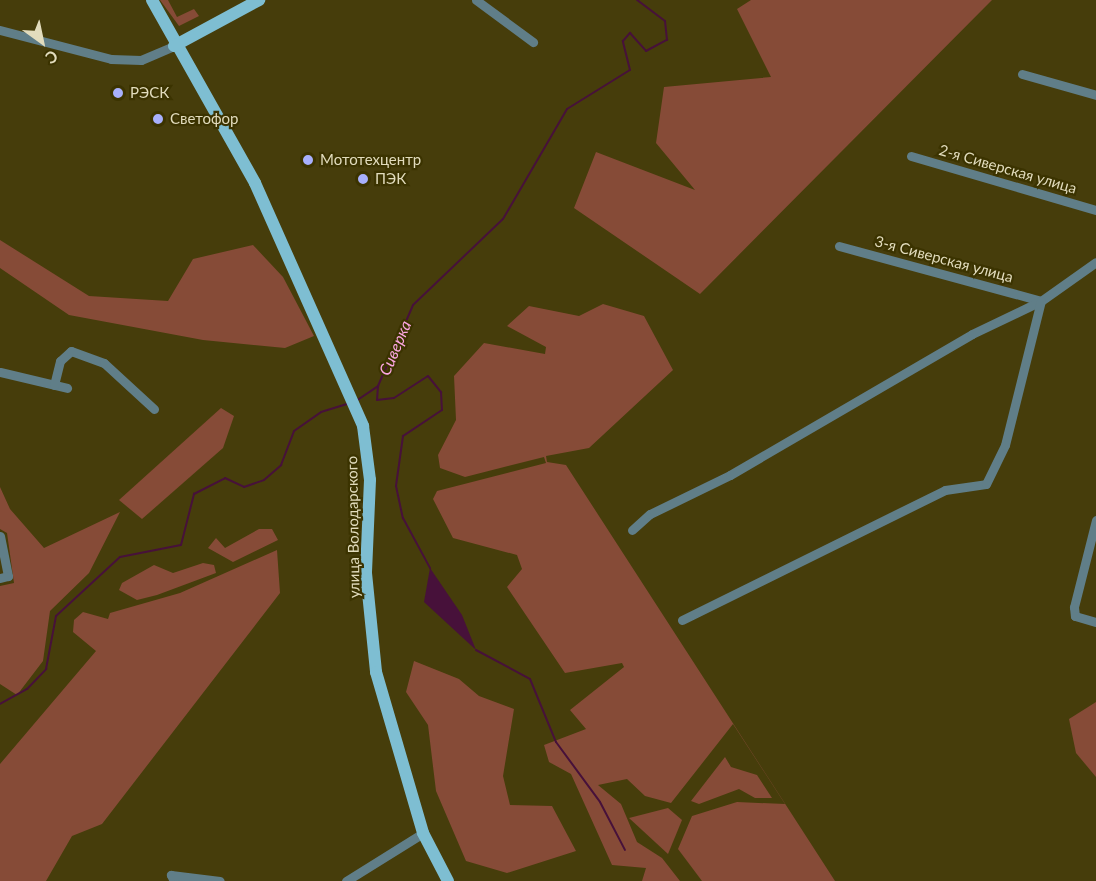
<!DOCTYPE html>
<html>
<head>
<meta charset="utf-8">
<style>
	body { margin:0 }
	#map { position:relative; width:1096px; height:881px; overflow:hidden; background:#463d0b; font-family:Lato,sans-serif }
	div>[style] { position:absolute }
	.green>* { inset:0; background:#864b37 }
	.water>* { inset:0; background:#47113a }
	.stream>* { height:2px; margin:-1px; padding:0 1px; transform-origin:1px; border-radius:1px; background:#47113a }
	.minor>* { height:9px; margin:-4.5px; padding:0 4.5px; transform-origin:4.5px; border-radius:4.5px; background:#607e88 }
	.major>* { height:12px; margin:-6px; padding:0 6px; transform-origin:6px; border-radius:6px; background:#7ebed2 }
	.dots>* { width:16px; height:16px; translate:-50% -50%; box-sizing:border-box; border:3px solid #3b3300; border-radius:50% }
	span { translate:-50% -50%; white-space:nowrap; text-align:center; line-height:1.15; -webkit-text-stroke:4.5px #3b3300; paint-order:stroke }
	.poi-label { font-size:15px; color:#e2dcbd }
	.left { translate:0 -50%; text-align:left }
	.street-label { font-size:15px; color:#e2dcbd }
	.water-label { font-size:16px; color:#fda7e2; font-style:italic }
	.north { position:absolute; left:12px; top:12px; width:60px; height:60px; -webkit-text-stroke:4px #3b3300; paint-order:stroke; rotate:147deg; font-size:16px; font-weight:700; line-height:24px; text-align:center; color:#e2dcbd }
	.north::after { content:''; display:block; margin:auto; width:21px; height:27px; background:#e2dcbd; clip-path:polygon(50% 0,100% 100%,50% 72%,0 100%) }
</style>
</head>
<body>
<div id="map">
	<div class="green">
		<i style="clip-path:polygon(160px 0,168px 0,177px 17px,194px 9px,199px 16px,179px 26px)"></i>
		<i style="clip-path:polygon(751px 0,992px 0,700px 294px,574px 208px,596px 152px,695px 190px,656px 143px,664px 87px,771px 77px,737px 9px)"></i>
		<i style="clip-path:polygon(0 240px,89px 296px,168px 301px,193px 259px,253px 245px,283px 277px,314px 336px,285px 348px,203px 340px,69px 315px,0 268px)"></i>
		<i style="clip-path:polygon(603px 304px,644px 316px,673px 370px,589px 448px,546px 456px,547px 462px,566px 465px,835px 881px,702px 881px,678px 849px,692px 816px,737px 802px,785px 804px,733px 724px,671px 803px,645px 796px,627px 779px,598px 785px,621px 804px,637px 842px,662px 858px,680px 881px,642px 881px,646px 868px,612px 865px,571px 774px,549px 762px,544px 745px,586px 729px,570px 710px,624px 667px,622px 663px,565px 673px,507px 587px,522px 569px,517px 555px,453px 538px,433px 499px,437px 491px,546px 463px,544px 457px,465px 477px,440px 468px,438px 455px,456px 420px,454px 376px,484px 343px,545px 354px,546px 347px,507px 326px,529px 306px,579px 316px)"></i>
		<i style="clip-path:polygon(221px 408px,234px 416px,223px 448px,142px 519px,119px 500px)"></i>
		<i style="clip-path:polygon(0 487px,10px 509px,44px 548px,120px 512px,89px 573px,50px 611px,43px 661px,17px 695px,0 684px,0 586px,14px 583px,7px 533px,0 529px)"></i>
		<i style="clip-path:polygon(259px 529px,272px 529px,278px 540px,233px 562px,208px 548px,216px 538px,225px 548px)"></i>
		<i style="clip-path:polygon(277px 550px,280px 593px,102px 824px,72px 836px,46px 881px,0 881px,0 764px,96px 651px,73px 632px,74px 620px,83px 612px,108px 619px,110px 613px,180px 593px)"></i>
		<i style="clip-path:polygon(203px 563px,214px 565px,216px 573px,157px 595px,137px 600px,119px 590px,122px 583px,154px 565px,173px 573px)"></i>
		<i style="clip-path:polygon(414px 661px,459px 679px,479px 696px,514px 709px,503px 776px,510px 805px,552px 806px,576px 851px,507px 873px,466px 861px,436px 791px,428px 725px,406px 692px)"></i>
		<i style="clip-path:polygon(1096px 702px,1096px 777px,1076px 753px,1069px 719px)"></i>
		<i style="clip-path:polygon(725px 757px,731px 767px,757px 775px,772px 798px,755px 798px,739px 789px,699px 804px,691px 801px)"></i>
		<i style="clip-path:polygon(668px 808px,682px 820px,668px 854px,629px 818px)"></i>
	</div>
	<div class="water">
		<i style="clip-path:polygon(430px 568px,462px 615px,476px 650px,424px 602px)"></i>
	</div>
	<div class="stream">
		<i style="left:378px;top:386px;width:14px;rotate:94deg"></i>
		<i style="left:377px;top:400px;width:17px;rotate:-7deg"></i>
		<i style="left:394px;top:398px;width:40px;rotate:-32.9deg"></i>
		<i style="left:428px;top:376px;width:21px;rotate:51deg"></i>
		<i style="left:441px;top:392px;width:18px;rotate:87deg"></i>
		<i style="left:442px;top:410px;width:47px;rotate:146.3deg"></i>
		<i style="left:403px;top:436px;width:50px;rotate:98deg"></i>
		<i style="left:396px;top:486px;width:33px;rotate:78deg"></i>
		<i style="left:403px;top:518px;width:57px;rotate:61.6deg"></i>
		<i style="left:356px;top:401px;width:27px;rotate:-34deg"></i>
		<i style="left:378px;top:386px;width:88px;rotate:-66.6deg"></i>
		<i style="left:413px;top:305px;width:124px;rotate:-43.7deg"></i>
		<i style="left:503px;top:219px;width:127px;rotate:-59.8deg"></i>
		<i style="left:567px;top:109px;width:74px;rotate:-31.8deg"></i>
		<i style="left:630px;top:70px;width:30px;rotate:-104deg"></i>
		<i style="left:623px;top:41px;width:11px;rotate:-49deg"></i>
		<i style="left:630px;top:33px;width:24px;rotate:48deg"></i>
		<i style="left:646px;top:51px;width:24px;rotate:-28deg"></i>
		<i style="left:667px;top:40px;width:19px;rotate:-96deg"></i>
		<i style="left:665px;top:21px;width:35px;rotate:-143deg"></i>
		<i style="left:476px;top:650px;width:61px;rotate:28.2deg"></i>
		<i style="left:530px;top:679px;width:68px;rotate:67.6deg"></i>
		<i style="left:556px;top:742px;width:74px;rotate:53.7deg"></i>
		<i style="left:600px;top:802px;width:54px;rotate:62.5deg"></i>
		<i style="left:0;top:704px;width:31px;rotate:-29deg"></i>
		<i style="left:27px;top:689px;width:28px;rotate:-46deg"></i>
		<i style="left:46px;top:669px;width:54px;rotate:-79.3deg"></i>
		<i style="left:56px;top:616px;width:87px;rotate:-42.7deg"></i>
		<i style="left:120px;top:557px;width:62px;rotate:-11.1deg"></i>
		<i style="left:181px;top:545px;width:53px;rotate:-75.7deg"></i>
		<i style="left:194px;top:494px;width:35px;rotate:-27deg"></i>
		<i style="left:225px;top:478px;width:21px;rotate:25deg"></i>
		<i style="left:244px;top:487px;width:21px;rotate:-19deg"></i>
		<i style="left:264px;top:480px;width:23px;rotate:-41deg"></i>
		<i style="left:281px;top:465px;width:36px;rotate:-69deg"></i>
		<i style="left:294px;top:431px;width:33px;rotate:-35deg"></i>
		<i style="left:321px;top:412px;width:28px;rotate:-17deg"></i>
	</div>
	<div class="minor">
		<i style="left:476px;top:0;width:71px;rotate:36.4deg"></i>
		<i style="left:0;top:30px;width:115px;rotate:14.6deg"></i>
		<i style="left:111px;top:59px;width:30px;rotate:2deg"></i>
		<i style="left:141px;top:60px;width:36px;rotate:-23deg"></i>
		<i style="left:1022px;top:74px;width:77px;rotate:15.8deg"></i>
		<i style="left:911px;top:156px;width:193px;rotate:16.3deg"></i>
		<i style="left:839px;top:246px;width:209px;rotate:15.2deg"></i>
		<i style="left:0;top:372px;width:69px;rotate:13.4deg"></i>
		<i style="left:54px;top:385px;width:25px;rotate:-76deg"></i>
		<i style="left:60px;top:361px;width:15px;rotate:-42deg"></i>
		<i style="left:71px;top:351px;width:35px;rotate:20deg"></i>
		<i style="left:104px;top:363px;width:68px;rotate:42.6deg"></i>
		<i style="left:1096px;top:520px;width:90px;rotate:104.2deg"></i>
		<i style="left:1074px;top:607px;width:9px;rotate:84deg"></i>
		<i style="left:1075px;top:616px;width:22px;rotate:16deg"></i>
		<i style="left:632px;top:530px;width:24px;rotate:-42deg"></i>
		<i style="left:650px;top:514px;width:89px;rotate:-26deg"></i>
		<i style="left:730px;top:475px;width:280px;rotate:-30.2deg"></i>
		<i style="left:972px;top:334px;width:76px;rotate:-25.6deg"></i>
		<i style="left:1041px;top:301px;width:67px;rotate:-35.3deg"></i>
		<i style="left:0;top:536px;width:41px;rotate:78.7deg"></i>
		<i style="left:8px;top:576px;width:8px;rotate:166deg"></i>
		<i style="left:682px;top:620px;width:293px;rotate:-26.3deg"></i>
		<i style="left:945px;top:490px;width:41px;rotate:-8.3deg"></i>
		<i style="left:986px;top:484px;width:43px;rotate:-64deg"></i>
		<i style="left:1005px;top:445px;width:148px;rotate:-76deg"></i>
		<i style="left:174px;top:881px;width:7px;rotate:-117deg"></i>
		<i style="left:171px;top:875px;width:49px;rotate:7deg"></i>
		<i style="left:346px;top:881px;width:91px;rotate:-31.9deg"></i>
	</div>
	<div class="major">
		<i style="left:152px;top:0;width:210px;rotate:60.6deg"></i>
		<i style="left:255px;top:183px;width:266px;rotate:66deg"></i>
		<i style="left:363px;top:426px;width:54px;rotate:82.6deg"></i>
		<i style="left:370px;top:480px;width:93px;rotate:92.5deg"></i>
		<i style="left:366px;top:573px;width:100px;rotate:84.2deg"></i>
		<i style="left:376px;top:672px;width:168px;rotate:73.7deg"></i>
		<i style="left:423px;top:833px;width:54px;rotate:62.5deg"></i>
		<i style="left:174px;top:46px;width:97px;rotate:-28.4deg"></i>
	</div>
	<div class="dots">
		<i style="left:118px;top:93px;background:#a8b0fc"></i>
		<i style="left:158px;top:119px;background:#a8b0fc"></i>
		<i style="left:308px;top:160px;background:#a8b0fc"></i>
		<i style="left:363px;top:179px;background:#a8b0fc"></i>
	</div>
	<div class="poi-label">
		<span class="left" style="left:130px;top:93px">РЭСК</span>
		<span class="left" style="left:170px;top:119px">Светофор</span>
		<span class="left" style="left:320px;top:160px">Мототехцентр</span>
		<span class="left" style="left:375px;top:179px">ПЭК</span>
	</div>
	<div class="street-label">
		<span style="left:1008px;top:169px;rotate:16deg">2-я Сиверская улица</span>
		<span style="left:944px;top:259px;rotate:15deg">3-я Сиверская улица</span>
		<span style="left:353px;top:527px;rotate:-91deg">улица Володарского</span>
	</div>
	<div class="water-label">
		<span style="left:395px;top:348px;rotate:-67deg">Сиверка</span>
	</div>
	<div class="north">С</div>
</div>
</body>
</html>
